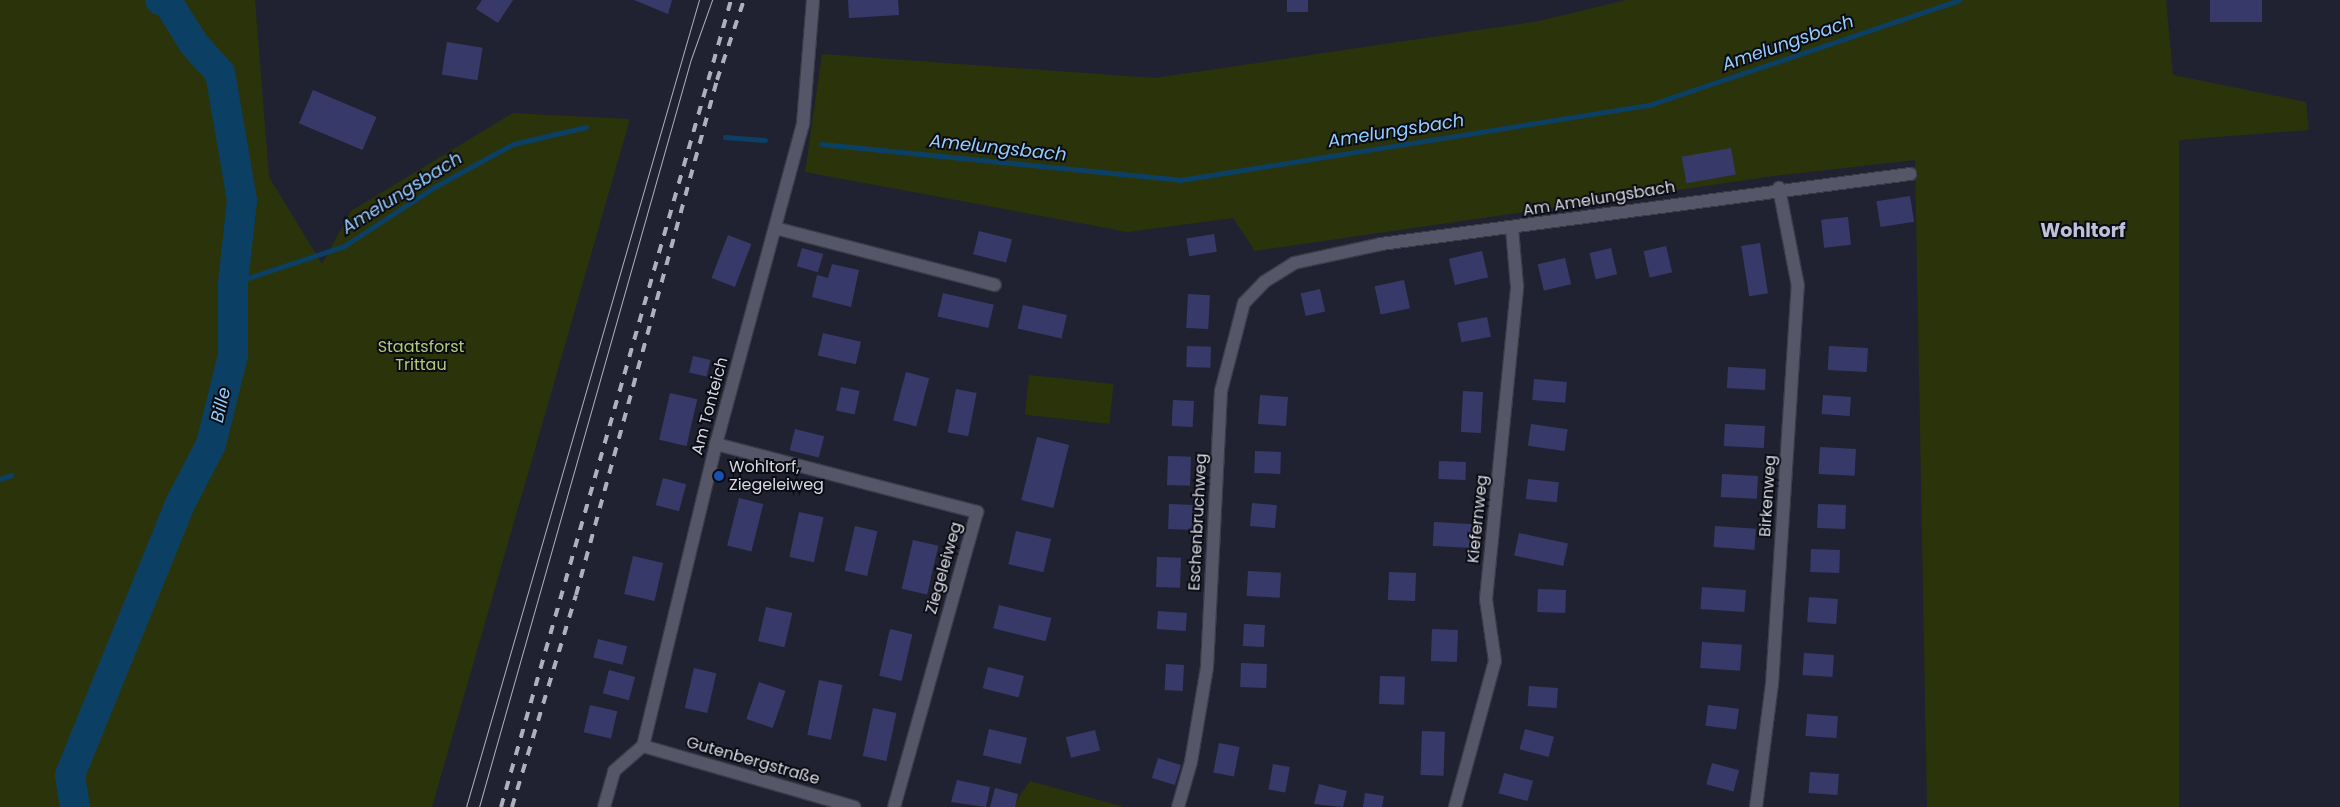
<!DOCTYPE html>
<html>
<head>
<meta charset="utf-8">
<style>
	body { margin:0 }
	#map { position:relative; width:2340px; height:807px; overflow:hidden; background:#202231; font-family:Poppins,sans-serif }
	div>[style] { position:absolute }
	.green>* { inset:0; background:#2b330b; transform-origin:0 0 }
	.stream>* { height:5px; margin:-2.5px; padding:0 2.5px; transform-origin:2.5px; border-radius:2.5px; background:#0b4064 }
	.river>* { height:30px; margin:-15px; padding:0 15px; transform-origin:15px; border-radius:15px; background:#0b4064 }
	.building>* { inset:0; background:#373a69; transform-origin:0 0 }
	.roads { filter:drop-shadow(1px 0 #3b3c48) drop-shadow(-1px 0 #3b3c48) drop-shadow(0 1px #3b3c48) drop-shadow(0 -1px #3b3c48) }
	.minor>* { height:12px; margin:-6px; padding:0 6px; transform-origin:6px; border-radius:6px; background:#555769 }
	.tram>* { height:1px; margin:-0.5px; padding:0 0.5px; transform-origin:0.5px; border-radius:0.5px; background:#afb0bc }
	.rail>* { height:4px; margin-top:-2px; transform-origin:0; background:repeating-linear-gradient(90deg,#afb0bc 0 9px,transparent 0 18px) }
	.dots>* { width:14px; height:14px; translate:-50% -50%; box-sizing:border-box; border:2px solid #0b0c13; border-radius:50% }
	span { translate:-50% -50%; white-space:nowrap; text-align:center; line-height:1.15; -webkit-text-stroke:4px #0b0c13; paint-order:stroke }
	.street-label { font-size:16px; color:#d6d7e2 }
	.park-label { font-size:16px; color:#b4c976 }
	.poi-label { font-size:16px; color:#d6d7e2 }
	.left { translate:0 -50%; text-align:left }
	.water-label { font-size:18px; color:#94cdfc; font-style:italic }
	.quarter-label { font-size:19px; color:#bfc2d7; font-weight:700 }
</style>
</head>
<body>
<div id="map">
	<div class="green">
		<i style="clip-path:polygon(0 0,255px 0,269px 177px,322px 264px,351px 211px,513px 113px,630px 119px,432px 807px,0 807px)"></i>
		<i style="clip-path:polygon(1626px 0,2166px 0,2173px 75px,2306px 102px,2309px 130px,2179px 140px,2179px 807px,1927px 807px,1915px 160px,1774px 176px,1255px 251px,1233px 218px,1128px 232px,805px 172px,822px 54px,1155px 78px,1539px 21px)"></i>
		<i style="left:1029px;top:375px;width:85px;height:40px;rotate:6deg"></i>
		<i style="clip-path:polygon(1030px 781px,1124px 807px,1012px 807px)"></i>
	</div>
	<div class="stream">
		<i style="left:725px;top:137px;width:40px;rotate:4.3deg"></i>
		<i style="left:821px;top:144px;width:361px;rotate:5.7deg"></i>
		<i style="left:1180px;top:180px;width:478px;rotate:-9.1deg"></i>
		<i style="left:1652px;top:104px;width:324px;rotate:-18.7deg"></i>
		<i style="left:233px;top:283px;width:117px;rotate:-18.4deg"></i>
		<i style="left:344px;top:246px;width:110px;rotate:-33.1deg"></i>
		<i style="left:436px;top:186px;width:88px;rotate:-28.6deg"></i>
		<i style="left:513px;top:144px;width:75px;rotate:-13.1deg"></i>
		<i style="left:0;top:479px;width:12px;rotate:-20deg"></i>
	</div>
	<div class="river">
		<i style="left:75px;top:807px;width:32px;rotate:-99deg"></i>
		<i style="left:70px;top:775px;width:290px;rotate:-67.9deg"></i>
		<i style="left:179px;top:506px;width:70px;rotate:-62.7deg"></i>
		<i style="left:211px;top:444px;width:92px;rotate:-76.1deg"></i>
		<i style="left:233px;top:355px;width:72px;rotate:-90deg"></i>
		<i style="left:233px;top:283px;width:83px;rotate:-83.8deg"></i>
		<i style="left:242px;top:200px;width:129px;rotate:-99.8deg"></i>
		<i style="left:220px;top:73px;width:39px;rotate:-132deg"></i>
		<i style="left:194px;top:44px;width:51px;rotate:-122.1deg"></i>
		<i style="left:167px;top:1px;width:7px;rotate:-172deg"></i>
	</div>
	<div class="building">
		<i style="clip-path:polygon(482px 0,513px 0,498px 23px,476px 9px)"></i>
		<i style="clip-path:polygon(634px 0,672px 0,668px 14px)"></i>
		<i style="clip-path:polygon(848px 0,898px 0,899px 15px,849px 18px)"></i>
		<i style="left:1287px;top:0;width:21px;height:12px"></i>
		<i style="left:2210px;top:0;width:52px;height:22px"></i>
		<i style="left:447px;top:42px;width:36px;height:33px;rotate:9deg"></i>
		<i style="left:313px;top:90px;width:69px;height:36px;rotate:23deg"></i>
		<i style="left:1731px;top:148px;width:27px;height:50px;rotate:80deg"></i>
		<i style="left:1910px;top:196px;width:26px;height:34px;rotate:81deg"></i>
		<i style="left:1848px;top:217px;width:28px;height:27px;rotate:84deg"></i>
		<i style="left:979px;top:231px;width:34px;height:24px;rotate:14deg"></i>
		<i style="left:1214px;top:234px;width:18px;height:28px;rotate:81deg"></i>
		<i style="left:728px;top:235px;width:25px;height:46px;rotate:21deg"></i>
		<i style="left:1760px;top:243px;width:51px;height:19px;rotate:81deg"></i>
		<i style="left:1666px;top:246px;width:27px;height:23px;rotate:77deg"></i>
		<i style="left:802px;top:248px;width:22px;height:19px;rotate:16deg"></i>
		<i style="left:1611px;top:248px;width:27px;height:22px;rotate:77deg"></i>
		<i style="left:1482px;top:251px;width:27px;height:34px;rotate:77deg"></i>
		<i style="left:1565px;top:258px;width:27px;height:28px;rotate:77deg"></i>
		<i style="clip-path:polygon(832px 264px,859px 270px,851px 307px,812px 297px,817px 275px,828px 278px)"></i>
		<i style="left:1404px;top:280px;width:29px;height:30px;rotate:78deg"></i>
		<i style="left:1320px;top:289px;width:23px;height:20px;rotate:77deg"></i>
		<i style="left:943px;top:293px;width:52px;height:24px;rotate:13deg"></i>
		<i style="left:1188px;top:294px;width:22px;height:34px;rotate:3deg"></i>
		<i style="left:1023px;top:305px;width:45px;height:24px;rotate:13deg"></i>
		<i style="left:1487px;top:317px;width:20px;height:30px;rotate:79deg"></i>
		<i style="left:823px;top:333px;width:39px;height:23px;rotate:13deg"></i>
		<i style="left:1187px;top:346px;width:24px;height:21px;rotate:2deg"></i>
		<i style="left:1829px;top:346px;width:39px;height:24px;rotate:3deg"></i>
		<i style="left:693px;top:356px;width:18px;height:17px;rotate:13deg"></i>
		<i style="left:1728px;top:367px;width:38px;height:21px;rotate:3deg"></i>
		<i style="left:906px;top:372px;width:24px;height:50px;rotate:15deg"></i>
		<i style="left:1534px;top:379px;width:33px;height:21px;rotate:5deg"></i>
		<i style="left:841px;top:387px;width:19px;height:24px;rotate:12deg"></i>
		<i style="left:956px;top:389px;width:21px;height:44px;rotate:11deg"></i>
		<i style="left:1463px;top:391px;width:20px;height:41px;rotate:3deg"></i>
		<i style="left:670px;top:393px;width:28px;height:48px;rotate:13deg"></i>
		<i style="left:1260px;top:395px;width:28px;height:29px;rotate:4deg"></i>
		<i style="left:1823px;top:395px;width:28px;height:19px;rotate:4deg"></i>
		<i style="left:1173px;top:400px;width:21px;height:26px;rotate:3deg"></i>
		<i style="left:1531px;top:424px;width:37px;height:22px;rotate:8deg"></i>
		<i style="left:1725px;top:424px;width:40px;height:22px;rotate:3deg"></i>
		<i style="left:795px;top:429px;width:30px;height:22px;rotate:14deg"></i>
		<i style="left:1037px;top:437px;width:33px;height:65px;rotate:14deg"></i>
		<i style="left:1820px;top:447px;width:36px;height:27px;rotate:3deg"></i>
		<i style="left:1255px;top:451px;width:26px;height:22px;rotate:2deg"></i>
		<i style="left:1168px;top:456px;width:23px;height:29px;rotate:2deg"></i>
		<i style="left:1439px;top:461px;width:27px;height:18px;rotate:2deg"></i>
		<i style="left:1722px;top:474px;width:36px;height:23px;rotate:3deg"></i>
		<i style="left:663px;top:478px;width:24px;height:28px;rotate:15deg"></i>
		<i style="left:1528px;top:479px;width:31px;height:20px;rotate:6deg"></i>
		<i style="left:739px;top:498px;width:25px;height:49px;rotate:14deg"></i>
		<i style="left:1252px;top:503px;width:25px;height:23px;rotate:5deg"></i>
		<i style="left:1169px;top:504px;width:26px;height:25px;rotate:2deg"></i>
		<i style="left:1818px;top:504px;width:28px;height:24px;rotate:2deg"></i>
		<i style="left:799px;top:512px;width:25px;height:46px;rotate:12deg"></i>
		<i style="left:1434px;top:522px;width:41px;height:24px;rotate:3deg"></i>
		<i style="left:855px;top:526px;width:23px;height:46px;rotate:13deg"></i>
		<i style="left:1715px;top:526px;width:41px;height:21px;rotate:4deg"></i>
		<i style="left:1016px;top:531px;width:36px;height:34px;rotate:13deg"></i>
		<i style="left:1519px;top:533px;width:50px;height:23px;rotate:12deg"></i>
		<i style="left:913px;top:540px;width:26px;height:50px;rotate:13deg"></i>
		<i style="left:1811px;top:549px;width:29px;height:23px;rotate:2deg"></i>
		<i style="left:633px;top:556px;width:31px;height:39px;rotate:13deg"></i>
		<i style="left:1157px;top:557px;width:24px;height:30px;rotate:2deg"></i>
		<i style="left:1248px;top:571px;width:33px;height:25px;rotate:3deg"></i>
		<i style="left:1389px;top:572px;width:27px;height:28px;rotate:2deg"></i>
		<i style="left:1702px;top:587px;width:44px;height:22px;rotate:4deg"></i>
		<i style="left:1538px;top:589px;width:28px;height:23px;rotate:2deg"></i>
		<i style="left:1809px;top:597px;width:29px;height:25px;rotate:4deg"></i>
		<i style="left:999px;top:605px;width:54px;height:24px;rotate:14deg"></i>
		<i style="left:766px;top:607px;width:27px;height:35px;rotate:13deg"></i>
		<i style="left:1158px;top:611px;width:29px;height:18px;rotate:4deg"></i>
		<i style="left:1244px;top:624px;width:21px;height:22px;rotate:3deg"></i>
		<i style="left:890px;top:629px;width:23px;height:48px;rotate:13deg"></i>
		<i style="left:1432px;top:629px;width:26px;height:32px;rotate:2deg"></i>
		<i style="left:598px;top:639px;width:30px;height:19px;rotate:14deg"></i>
		<i style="left:1702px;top:642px;width:40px;height:26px;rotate:4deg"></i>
		<i style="left:1804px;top:653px;width:30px;height:22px;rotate:4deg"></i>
		<i style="left:1241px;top:663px;width:26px;height:24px;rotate:2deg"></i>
		<i style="left:1166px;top:664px;width:18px;height:26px;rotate:3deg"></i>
		<i style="left:988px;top:667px;width:37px;height:22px;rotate:14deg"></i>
		<i style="left:694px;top:668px;width:23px;height:41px;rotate:13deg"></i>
		<i style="left:609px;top:670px;width:27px;height:24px;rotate:15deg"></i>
		<i style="left:1380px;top:676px;width:25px;height:28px;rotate:2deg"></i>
		<i style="left:819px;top:680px;width:24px;height:56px;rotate:12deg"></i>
		<i style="left:759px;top:682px;width:28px;height:39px;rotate:19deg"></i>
		<i style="left:1529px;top:686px;width:29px;height:20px;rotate:4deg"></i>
		<i style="left:590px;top:705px;width:28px;height:28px;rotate:13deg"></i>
		<i style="left:1708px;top:705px;width:31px;height:21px;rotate:7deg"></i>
		<i style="left:873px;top:708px;width:24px;height:49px;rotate:12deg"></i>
		<i style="left:1807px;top:714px;width:31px;height:22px;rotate:4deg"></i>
		<i style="left:989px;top:729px;width:39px;height:27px;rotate:13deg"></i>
		<i style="left:1525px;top:729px;width:30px;height:21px;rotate:15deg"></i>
		<i style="left:1095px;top:730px;width:21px;height:30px;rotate:76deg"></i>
		<i style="left:1422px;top:731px;width:23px;height:44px;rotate:2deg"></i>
		<i style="left:1219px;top:743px;width:21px;height:30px;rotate:11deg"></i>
		<i style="left:1158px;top:758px;width:24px;height:21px;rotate:17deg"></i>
		<i style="left:1712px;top:763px;width:28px;height:22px;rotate:15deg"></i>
		<i style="left:1273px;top:764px;width:17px;height:26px;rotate:10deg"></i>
		<i style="left:1810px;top:772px;width:29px;height:21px;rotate:4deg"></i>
		<i style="left:1504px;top:773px;width:30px;height:21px;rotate:15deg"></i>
		<i style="clip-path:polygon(957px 780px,990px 787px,986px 807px,951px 802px)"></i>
		<i style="clip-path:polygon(1319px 784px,1347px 791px,1343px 807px,1314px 804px)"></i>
		<i style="clip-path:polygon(995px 788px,1018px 794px,1015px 807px,990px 807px)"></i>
		<i style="clip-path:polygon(1365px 793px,1384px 796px,1382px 807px,1363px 807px)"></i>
	</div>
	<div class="roads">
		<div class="minor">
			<i style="left:775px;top:228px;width:227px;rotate:14.5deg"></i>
			<i style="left:716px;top:444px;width:270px;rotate:14.6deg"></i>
			<i style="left:977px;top:512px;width:306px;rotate:105.7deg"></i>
			<i style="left:643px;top:746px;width:220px;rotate:16.1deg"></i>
			<i style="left:604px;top:807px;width:37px;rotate:-74deg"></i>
			<i style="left:614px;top:771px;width:38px;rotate:-41deg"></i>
			<i style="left:643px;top:746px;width:311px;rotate:-76.4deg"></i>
			<i style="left:716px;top:444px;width:332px;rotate:-74.8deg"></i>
			<i style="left:803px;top:124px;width:124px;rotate:-85.4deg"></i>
			<i style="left:1178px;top:807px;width:47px;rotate:-73.9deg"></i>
			<i style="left:1191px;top:762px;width:96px;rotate:-80.4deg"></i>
			<i style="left:1207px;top:667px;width:276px;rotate:-87.1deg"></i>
			<i style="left:1221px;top:391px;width:91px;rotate:-75.4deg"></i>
			<i style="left:1244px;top:303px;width:29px;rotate:-46deg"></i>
			<i style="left:1264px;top:282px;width:36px;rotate:-32deg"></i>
			<i style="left:1294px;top:263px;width:89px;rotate:-12.3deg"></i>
			<i style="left:1381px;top:244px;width:534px;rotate:-7.54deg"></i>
			<i style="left:1455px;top:807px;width:151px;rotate:-74.7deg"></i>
			<i style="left:1495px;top:661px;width:63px;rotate:-98.3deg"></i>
			<i style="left:1486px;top:599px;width:315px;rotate:-84.3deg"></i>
			<i style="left:1517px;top:286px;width:57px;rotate:-95deg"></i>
			<i style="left:1756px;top:807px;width:124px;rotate:-82.6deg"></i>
			<i style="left:1772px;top:684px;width:399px;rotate:-86.3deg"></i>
			<i style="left:1798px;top:286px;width:100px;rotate:-101deg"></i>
		</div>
	</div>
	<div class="tram">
		<i style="left:466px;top:807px;width:840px;rotate:-73.9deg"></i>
		<i style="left:479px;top:807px;width:777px;rotate:-74.18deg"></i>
		<i style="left:691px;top:59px;width:63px;rotate:-70.4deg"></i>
	</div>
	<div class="rail">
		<i style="left:501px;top:807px;width:839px;rotate:-74.09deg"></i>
		<i style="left:512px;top:807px;width:221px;rotate:-73.2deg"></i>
		<i style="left:576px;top:595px;width:534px;rotate:-74.69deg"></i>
		<i style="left:717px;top:80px;width:84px;rotate:-71.4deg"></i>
	</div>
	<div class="dots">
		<i style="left:719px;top:476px;background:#1a4fb4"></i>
	</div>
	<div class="street-label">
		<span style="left:1599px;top:199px;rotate:-9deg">Am Amelungsbach</span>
		<span style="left:710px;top:406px;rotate:-75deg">Am Tonteich</span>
		<span style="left:1768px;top:496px;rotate:-86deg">Birkenweg</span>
		<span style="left:1478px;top:519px;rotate:-84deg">Kiefernweg</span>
		<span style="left:1198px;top:522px;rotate:-87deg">Eschenbruchweg</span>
		<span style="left:944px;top:568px;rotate:-74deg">Ziegeleiweg</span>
		<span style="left:753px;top:761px;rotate:16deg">Gutenbergstraße</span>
	</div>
	<div class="park-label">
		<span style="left:421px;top:356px">Staatsforst<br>Trittau</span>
	</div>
	<div class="poi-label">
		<span class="left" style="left:729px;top:476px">Wohltorf,<br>Ziegeleiweg</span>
	</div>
	<div class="water-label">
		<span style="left:1788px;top:43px;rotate:-19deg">Amelungsbach</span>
		<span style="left:1396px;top:131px;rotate:-9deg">Amelungsbach</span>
		<span style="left:998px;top:148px;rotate:6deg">Amelungsbach</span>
		<span style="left:402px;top:193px;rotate:-32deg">Amelungsbach</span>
		<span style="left:221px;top:405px;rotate:-77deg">Bille</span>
	</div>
	<div class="quarter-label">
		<span style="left:2083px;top:231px">Wohltorf</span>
	</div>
</div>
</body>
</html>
